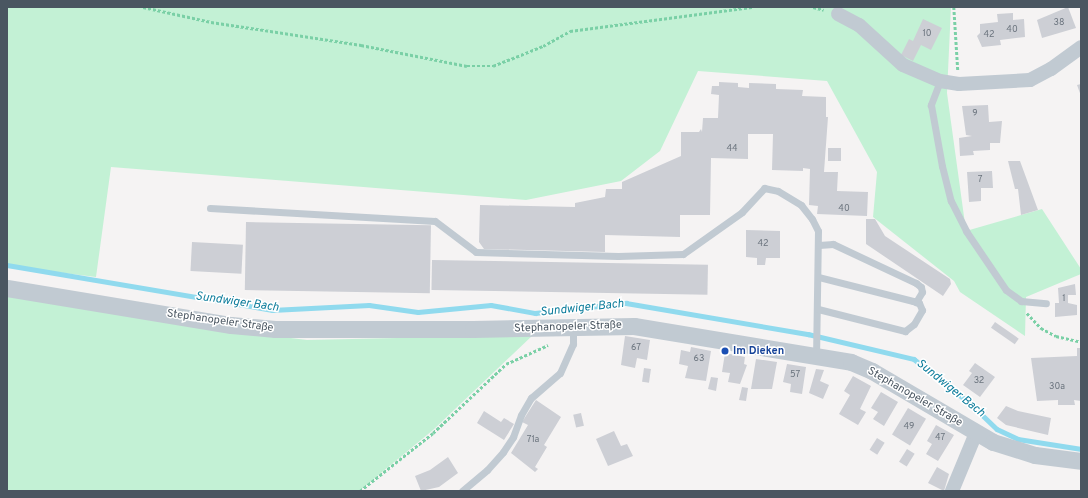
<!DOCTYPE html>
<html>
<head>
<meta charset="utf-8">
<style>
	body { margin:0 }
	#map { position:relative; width:1088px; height:498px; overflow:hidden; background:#f5f3f3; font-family:Overpass,sans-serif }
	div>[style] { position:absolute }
	.green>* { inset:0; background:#c3f1d5 }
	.stream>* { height:4.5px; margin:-2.25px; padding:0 2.25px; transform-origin:2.25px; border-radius:2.25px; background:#90daee }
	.building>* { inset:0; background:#cdcfd5; transform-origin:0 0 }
	.path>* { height:2.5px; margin-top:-1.25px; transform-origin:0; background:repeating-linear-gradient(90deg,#7ad0a6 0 3px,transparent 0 5px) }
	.service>* { height:7px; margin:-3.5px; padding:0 3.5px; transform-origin:3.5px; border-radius:3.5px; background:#c1cad2 }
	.minor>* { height:14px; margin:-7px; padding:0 7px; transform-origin:7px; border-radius:7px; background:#c1cad2 }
	.tertiary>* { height:17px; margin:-8.5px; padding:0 8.5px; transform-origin:8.5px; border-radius:8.5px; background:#c1cad2 }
	.dots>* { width:11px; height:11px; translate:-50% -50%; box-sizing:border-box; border:2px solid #fff; border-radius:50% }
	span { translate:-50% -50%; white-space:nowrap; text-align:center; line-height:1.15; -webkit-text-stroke:3px #fff; paint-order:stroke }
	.number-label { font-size:9px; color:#6b747e }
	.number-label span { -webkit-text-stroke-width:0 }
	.street-label { font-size:11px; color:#4a5661 }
	.transit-label { font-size:11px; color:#164399; font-weight:700 }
	.left { translate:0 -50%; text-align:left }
	.water-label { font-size:12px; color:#0c7c9b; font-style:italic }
	.frame { position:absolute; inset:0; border:8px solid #4a5661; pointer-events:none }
</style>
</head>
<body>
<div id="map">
	<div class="green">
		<i style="clip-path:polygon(7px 7px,951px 7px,947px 93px,966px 231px,1042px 209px,1081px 269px,1081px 274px,1026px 297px,1025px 336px,960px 292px,954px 281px,873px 217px,877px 172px,827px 81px,698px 71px,660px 151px,621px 181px,526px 200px,111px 167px,96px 277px,7px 266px)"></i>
		<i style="clip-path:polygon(7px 295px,179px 324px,307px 340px,533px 335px,433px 430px,359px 491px,7px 491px)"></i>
	</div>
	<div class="stream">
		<i style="left:7px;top:265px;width:269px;rotate:9.6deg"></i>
		<i style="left:272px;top:310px;width:97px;rotate:-3deg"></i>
		<i style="left:369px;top:305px;width:49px;rotate:8.1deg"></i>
		<i style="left:418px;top:312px;width:73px;rotate:-5.5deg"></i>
		<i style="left:491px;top:305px;width:45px;rotate:10.3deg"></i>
		<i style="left:535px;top:313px;width:92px;rotate:-6.3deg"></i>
		<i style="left:626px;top:303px;width:185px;rotate:9.7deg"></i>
		<i style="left:808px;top:334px;width:109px;rotate:13.3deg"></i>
		<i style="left:914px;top:359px;width:73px;rotate:38.3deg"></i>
		<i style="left:971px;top:404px;width:36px;rotate:44deg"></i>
		<i style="left:997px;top:429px;width:23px;rotate:25deg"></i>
		<i style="left:1018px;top:439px;width:64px;rotate:9deg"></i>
	</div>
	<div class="building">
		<i style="clip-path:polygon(1068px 7px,1076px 28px,1042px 38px,1037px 20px)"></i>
		<i style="clip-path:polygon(1013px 13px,1013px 20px,1024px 19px,1025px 37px,1000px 40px,1001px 45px,982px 47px,977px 36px,980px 33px,980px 24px,998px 22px,997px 14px)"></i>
		<i style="clip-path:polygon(923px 19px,942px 28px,931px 50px,921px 45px,913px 61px,901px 55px,909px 39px,913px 41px)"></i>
		<i style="clip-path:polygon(719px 82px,738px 83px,738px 87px,749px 88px,749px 83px,776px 84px,776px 89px,803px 90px,802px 96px,826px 97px,826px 117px,828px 117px,824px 172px,838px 172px,837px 191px,868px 192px,867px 216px,817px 214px,818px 206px,809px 205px,810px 169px,803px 168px,803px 171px,772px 170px,773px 134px,748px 134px,748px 159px,711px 158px,710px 215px,680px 215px,680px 237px,605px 235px,605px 252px,484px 249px,479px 242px,480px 205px,575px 207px,575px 203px,605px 197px,606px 189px,622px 189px,622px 182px,681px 156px,681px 132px,699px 132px,701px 129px,702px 132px,703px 118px,718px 118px,719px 95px,711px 94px,712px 86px,719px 86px)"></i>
		<i style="clip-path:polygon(1081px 84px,1081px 96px,1077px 85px)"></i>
		<i style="clip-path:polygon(988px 105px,989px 122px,1002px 121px,1000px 143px,990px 143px,990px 150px,973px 151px,974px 155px,960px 156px,959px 138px,972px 136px,966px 135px,962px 106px)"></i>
		<i style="left:828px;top:148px;width:13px;height:13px"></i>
		<i style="clip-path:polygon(1008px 161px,1020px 161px,1038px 210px,1021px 215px,1018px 189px,1015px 189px)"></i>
		<i style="clip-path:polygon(992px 171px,993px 188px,981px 188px,981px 201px,969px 202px,967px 172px)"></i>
		<i style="clip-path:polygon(866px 219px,875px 219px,885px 236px,950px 279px,951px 284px,943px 296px,866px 244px)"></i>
		<i style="left:246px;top:222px;width:185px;height:68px;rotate:1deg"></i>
		<i style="clip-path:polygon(746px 230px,780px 231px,780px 258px,766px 258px,765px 265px,757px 265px,757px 258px,746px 257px)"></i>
		<i style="left:192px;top:242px;width:51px;height:29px;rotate:3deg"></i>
		<i style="left:432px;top:260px;width:276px;height:30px;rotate:1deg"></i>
		<i style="clip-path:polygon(1075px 284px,1076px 295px,1068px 295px,1068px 303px,1077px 305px,1077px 315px,1055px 317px,1055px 303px,1059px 303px,1058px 288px)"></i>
		<i style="left:995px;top:322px;width:29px;height:7px;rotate:35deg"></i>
		<i style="clip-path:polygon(625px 336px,650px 340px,647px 360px,637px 358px,635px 368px,621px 365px)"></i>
		<i style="clip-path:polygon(691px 347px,711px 351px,706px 381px,685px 378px,688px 366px,679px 364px,681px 350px,690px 352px)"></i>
		<i style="clip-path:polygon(1077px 348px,1081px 348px,1081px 401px,1074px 400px,1075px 405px,1058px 405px,1058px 400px,1037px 401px,1031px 358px,1077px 356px)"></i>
		<i style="clip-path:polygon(725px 353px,745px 357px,744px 364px,747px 365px,740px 384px,728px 382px,730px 373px,722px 372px)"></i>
		<i style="clip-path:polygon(756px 359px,777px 362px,772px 389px,751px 389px)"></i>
		<i style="clip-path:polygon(975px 363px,995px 377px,980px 397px,963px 385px,972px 373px,969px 371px)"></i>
		<i style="clip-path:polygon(787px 364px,806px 367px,802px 394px,790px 392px,791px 384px,783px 382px)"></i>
		<i style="left:644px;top:368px;width:7px;height:14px;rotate:8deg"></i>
		<i style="clip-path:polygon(816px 369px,824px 370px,820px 381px,829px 385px,823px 399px,809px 393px)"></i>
		<i style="clip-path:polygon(853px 376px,871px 386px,860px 409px,866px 412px,858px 425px,839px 414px,850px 395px,844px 391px)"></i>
		<i style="clip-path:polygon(711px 377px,718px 378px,716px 391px,708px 389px)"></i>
		<i style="clip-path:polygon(742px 387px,748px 388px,746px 401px,739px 400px)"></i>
		<i style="clip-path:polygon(881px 392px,898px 402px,884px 426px,873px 419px,878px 412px,871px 408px)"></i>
		<i style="clip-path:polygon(536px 400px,561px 417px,544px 445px,547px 447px,535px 467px,538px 469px,535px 472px,511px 453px,528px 425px,522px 422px)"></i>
		<i style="clip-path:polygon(1006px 406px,1018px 411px,1051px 418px,1048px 435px,1006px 425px,997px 418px)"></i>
		<i style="left:908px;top:408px;width:21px;height:31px;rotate:31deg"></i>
		<i style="clip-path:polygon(484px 411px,501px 422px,504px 418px,514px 424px,504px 440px,477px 423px)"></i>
		<i style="left:581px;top:413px;width:13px;height:8px;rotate:77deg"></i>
		<i style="clip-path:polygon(936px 425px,954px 435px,938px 461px,926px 454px,932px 444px,927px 441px)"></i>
		<i style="clip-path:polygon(614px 431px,621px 446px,627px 444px,633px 456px,608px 466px,596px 439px)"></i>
		<i style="left:877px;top:438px;width:9px;height:14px;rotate:32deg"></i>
		<i style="left:907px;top:449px;width:9px;height:15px;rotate:32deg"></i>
		<i style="clip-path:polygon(448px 457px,458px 473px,439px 487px,421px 491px,415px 476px,430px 470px)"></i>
		<i style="clip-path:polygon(937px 467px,949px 474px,944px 491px,928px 483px)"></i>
	</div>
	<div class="path">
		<i style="left:143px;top:7px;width:70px;rotate:12.4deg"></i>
		<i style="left:211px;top:22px;width:152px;rotate:8.7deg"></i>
		<i style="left:361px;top:45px;width:108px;rotate:11.2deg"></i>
		<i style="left:467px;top:66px;width:26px"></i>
		<i style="left:493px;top:66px;width:54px;rotate:-21.8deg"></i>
		<i style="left:543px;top:46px;width:31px;rotate:-29deg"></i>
		<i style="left:570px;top:31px;width:185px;rotate:-7.5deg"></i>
		<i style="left:813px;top:7px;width:11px;rotate:15deg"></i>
		<i style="left:954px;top:7px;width:63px;rotate:86.4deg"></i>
		<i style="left:1027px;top:313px;width:21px;rotate:47deg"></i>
		<i style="left:1041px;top:328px;width:17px;rotate:28deg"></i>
		<i style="left:1056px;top:336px;width:26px;rotate:13deg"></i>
		<i style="left:360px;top:491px;width:93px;rotate:-38.5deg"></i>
		<i style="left:433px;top:433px;width:100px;rotate:-43.4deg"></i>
		<i style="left:506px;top:364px;width:46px;rotate:-24.3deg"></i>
	</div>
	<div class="service">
		<i style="left:940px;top:81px;width:26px;rotate:111deg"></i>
		<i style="left:931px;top:105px;width:62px;rotate:79.8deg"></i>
		<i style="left:942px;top:166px;width:36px;rotate:76deg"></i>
		<i style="left:951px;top:201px;width:34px;rotate:63deg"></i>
		<i style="left:966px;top:231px;width:71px;rotate:55.9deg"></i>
		<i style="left:1006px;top:290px;width:19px;rotate:36deg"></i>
		<i style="left:1021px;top:301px;width:25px;rotate:5deg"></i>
		<i style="left:210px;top:208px;width:225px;rotate:3.3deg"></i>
		<i style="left:435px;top:221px;width:51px;rotate:37.1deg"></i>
		<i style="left:476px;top:252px;width:142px;rotate:1.6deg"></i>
		<i style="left:618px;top:256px;width:65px;rotate:-1.8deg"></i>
		<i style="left:683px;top:254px;width:72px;rotate:-35.4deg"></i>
		<i style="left:742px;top:212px;width:33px;rotate:-47deg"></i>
		<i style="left:764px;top:188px;width:14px;rotate:12deg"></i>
		<i style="left:778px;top:191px;width:27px;rotate:31deg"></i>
		<i style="left:801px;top:205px;width:18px;rotate:52deg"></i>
		<i style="left:812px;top:219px;width:13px;rotate:63deg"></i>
		<i style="left:818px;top:231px;width:125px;rotate:90.9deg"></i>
		<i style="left:819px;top:245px;width:14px;rotate:-4deg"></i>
		<i style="left:833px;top:244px;width:92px;rotate:25.2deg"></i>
		<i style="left:916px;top:283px;width:6px;rotate:39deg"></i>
		<i style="left:921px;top:287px;width:5px;rotate:79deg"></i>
		<i style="left:922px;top:292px;width:12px;rotate:121deg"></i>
		<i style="left:818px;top:309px;width:90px;rotate:14.2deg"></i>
		<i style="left:905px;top:331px;width:11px;rotate:-38deg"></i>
		<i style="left:914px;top:324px;width:16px;rotate:-60deg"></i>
		<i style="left:922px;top:310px;width:8px;rotate:-113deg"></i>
		<i style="left:919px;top:303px;width:6px;rotate:-162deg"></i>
		<i style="left:913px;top:301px;width:97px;rotate:-165.7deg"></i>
		<i style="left:462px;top:491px;width:33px;rotate:-40deg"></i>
		<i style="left:487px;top:470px;width:24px;rotate:-48deg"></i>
		<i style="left:503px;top:452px;width:18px;rotate:-56deg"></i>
		<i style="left:513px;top:437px;width:23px;rotate:-70deg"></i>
		<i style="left:521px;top:415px;width:20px;rotate:-60deg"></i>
		<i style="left:531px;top:398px;width:38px;rotate:-41deg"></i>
		<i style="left:560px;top:373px;width:32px;rotate:-66deg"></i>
		<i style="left:573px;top:344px;width:18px;rotate:-90deg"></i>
	</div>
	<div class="minor">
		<i style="left:838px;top:14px;width:24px;rotate:28deg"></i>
		<i style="left:859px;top:25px;width:59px;rotate:42.3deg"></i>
		<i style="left:903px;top:65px;width:40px;rotate:23.4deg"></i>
		<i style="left:940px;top:81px;width:19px;rotate:9deg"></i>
		<i style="left:959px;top:84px;width:71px;rotate:-3.2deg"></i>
		<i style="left:1030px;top:80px;width:24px;rotate:-28deg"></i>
		<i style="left:1051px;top:69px;width:37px;rotate:-36deg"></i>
		<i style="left:952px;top:491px;width:63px;rotate:-67.5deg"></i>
	</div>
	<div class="tertiary">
		<i style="left:7px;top:288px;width:227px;rotate:9.4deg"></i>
		<i style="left:231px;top:325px;width:44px;rotate:5.2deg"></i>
		<i style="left:275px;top:329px;width:198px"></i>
		<i style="left:473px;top:329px;width:161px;rotate:-1.1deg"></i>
		<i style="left:634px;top:326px;width:220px;rotate:9.4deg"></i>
		<i style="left:851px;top:362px;width:23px;rotate:23deg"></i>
		<i style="left:872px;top:371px;width:140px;rotate:30.4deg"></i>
		<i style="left:993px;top:442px;width:44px;rotate:17.2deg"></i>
		<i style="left:1035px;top:455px;width:46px;rotate:7.4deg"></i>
	</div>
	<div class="dots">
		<i style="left:725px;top:351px;background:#1a4fb4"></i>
	</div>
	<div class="number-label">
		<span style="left:1059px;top:23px">38</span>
		<span style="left:1012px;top:30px">40</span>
		<span style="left:927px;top:34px">10</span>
		<span style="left:989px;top:35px">42</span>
		<span style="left:975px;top:114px">9</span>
		<span style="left:732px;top:149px">44</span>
		<span style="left:980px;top:180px">7</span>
		<span style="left:844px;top:209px">40</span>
		<span style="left:763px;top:244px">42</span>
		<span style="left:1064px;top:299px">1</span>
		<span style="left:636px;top:348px">67</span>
		<span style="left:699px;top:359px">63</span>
		<span style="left:795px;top:375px">57</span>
		<span style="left:979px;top:381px">32</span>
		<span style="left:1057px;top:387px">30a</span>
		<span style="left:909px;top:427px">49</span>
		<span style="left:940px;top:438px">47</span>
		<span style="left:533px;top:440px">71a</span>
	</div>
	<div class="street-label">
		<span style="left:220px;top:321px;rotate:8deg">Stephanopeler Straße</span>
		<span style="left:568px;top:327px;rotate:-2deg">Stephanopeler Straße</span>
		<span style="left:915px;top:397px;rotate:30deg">Stephanopeler Straße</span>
	</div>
	<div class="transit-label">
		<span class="left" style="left:733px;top:351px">Im Dieken</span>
	</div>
	<div class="water-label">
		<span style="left:237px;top:303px;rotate:8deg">Sundwiger Bach</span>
		<span style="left:582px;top:309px;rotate:-6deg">Sundwiger Bach</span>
		<span style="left:950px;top:389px;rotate:39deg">Sundwiger Bach</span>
	</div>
	<div class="frame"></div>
</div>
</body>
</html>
